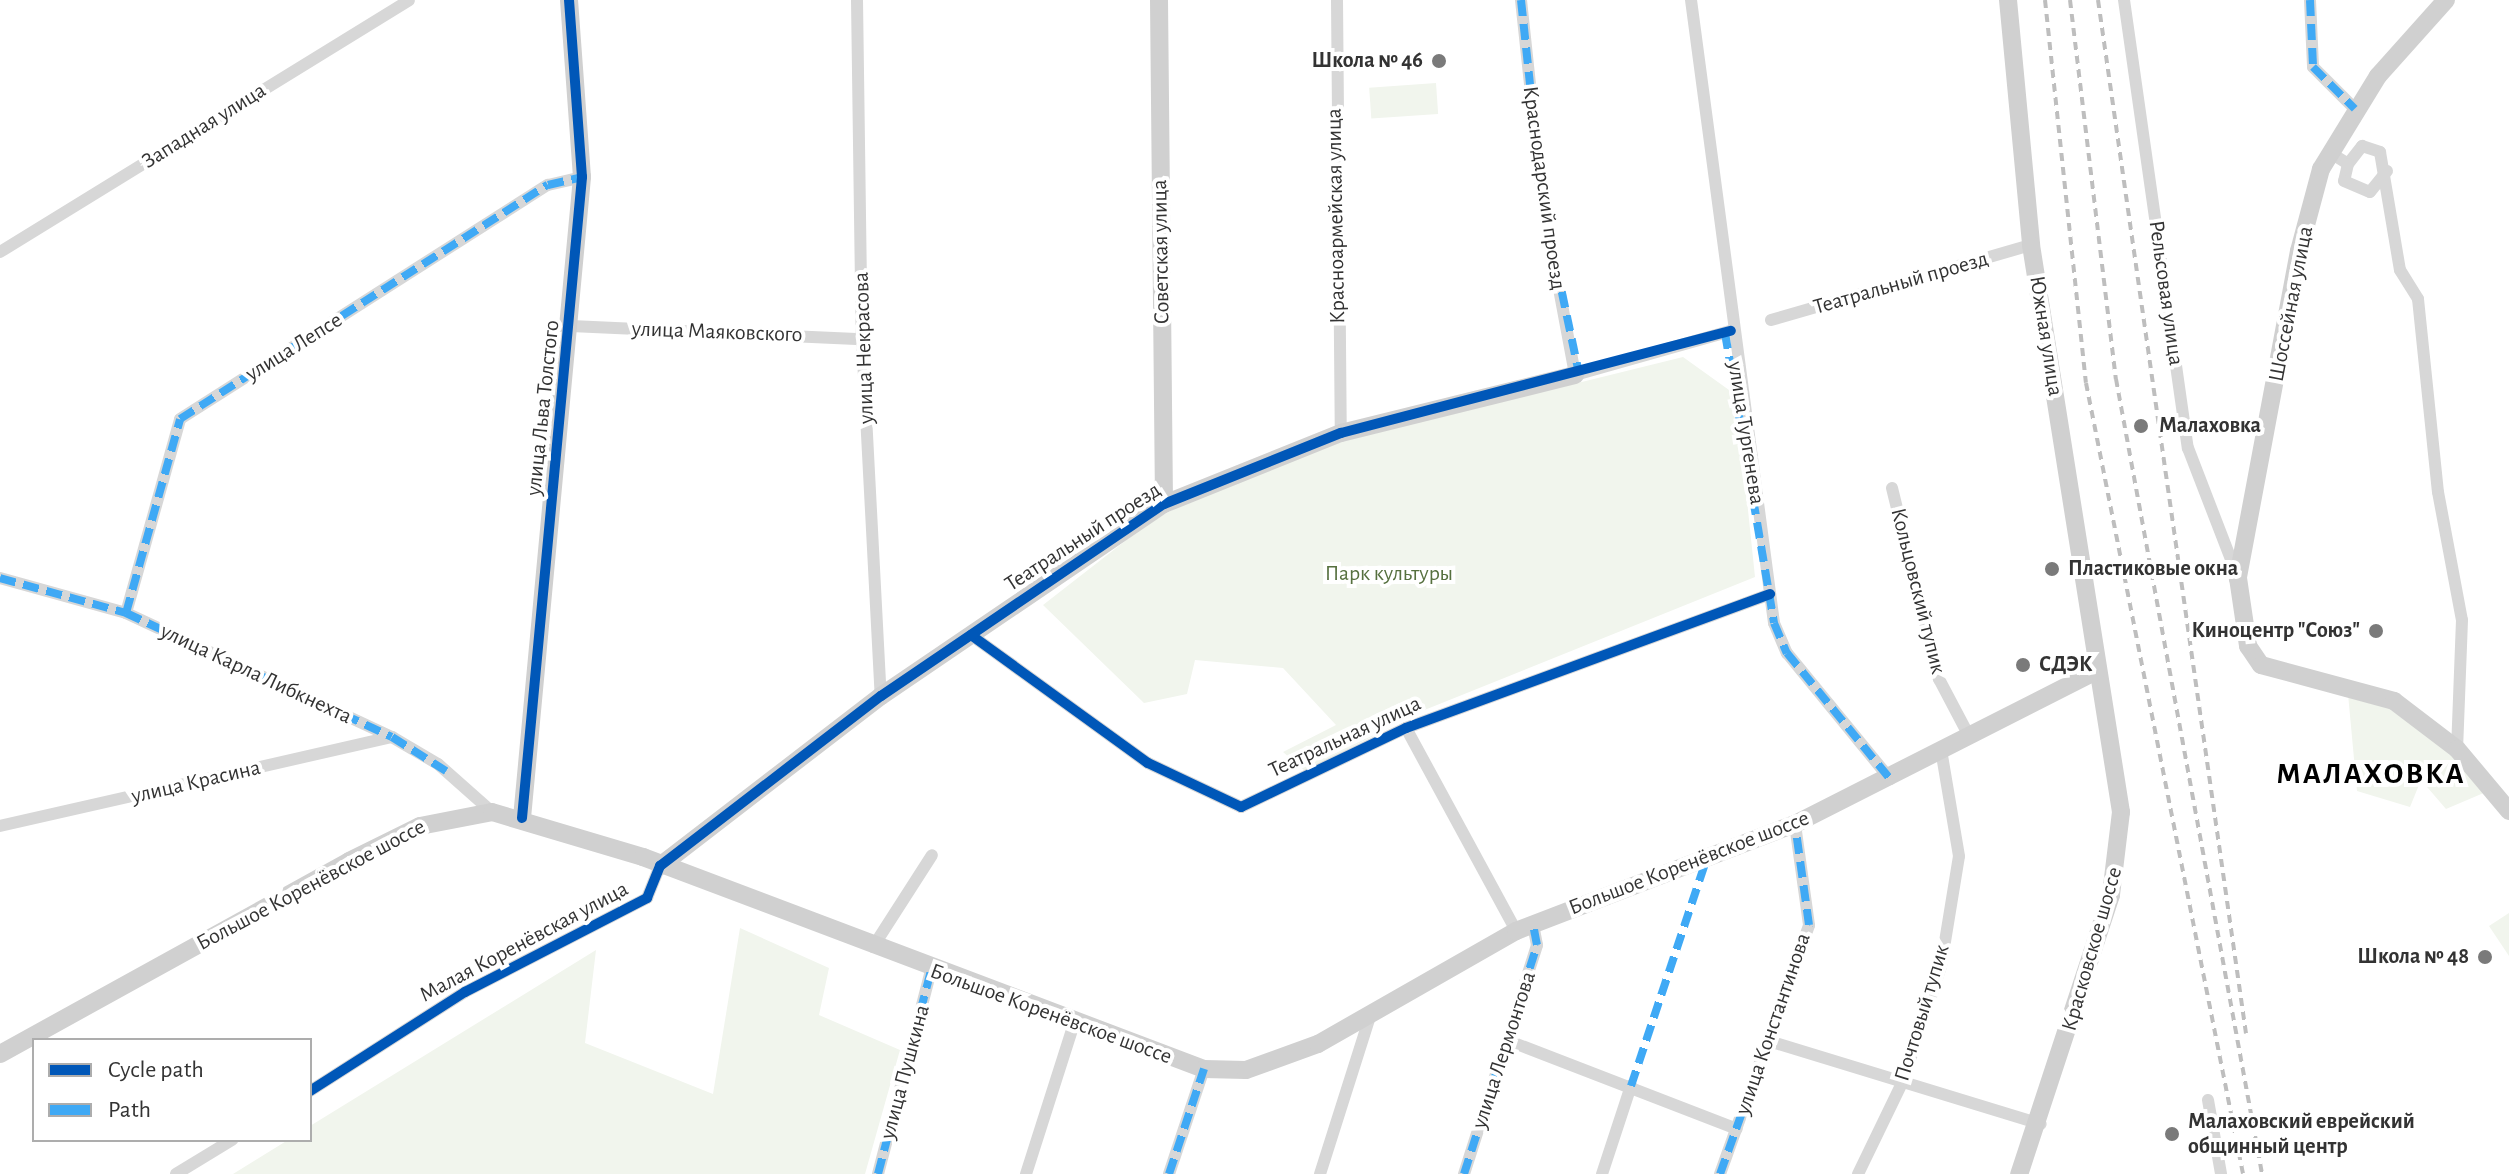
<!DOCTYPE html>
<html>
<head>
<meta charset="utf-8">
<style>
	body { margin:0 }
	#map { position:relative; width:2509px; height:1174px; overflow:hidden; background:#fff; font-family:"Alegreya Sans",sans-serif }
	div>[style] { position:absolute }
	.green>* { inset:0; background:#f1f5ed; transform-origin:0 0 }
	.street>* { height:12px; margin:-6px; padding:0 6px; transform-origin:6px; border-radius:6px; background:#d7d7d7 }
	.secondary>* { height:18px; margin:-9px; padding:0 9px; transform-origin:9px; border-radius:9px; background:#d0d0d0 }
	.rail>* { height:4px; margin-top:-2px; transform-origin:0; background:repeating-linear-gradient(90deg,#bebebe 0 8px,transparent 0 14px) }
	.quiet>* { height:8px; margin-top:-4px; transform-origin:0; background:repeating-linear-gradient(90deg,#3fa9f5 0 16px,transparent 0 24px) }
	.cycleway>* { height:10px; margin:-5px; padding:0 5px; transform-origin:5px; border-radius:5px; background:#0057b8 }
	.dots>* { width:22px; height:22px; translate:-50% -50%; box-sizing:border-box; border:4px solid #fff; border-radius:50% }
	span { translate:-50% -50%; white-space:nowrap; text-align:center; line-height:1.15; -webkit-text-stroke:8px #fff; paint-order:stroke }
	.poi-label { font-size:22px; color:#333; font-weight:700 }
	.right { translate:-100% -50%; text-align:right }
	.left { translate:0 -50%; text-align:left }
	.street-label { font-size:22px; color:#333 }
	.park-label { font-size:22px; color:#56703f }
	.district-label { font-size:30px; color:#000; font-weight:700; letter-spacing:2px }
	.legend { position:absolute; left:32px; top:1038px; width:280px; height:104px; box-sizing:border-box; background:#fff; border:2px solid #adadad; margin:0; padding:10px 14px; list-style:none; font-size:24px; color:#333 }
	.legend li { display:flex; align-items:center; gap:16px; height:40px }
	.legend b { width:40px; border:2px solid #adadad }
</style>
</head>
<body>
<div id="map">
	<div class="green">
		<i style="left:1436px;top:83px;width:31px;height:67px;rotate:86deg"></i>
		<i style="clip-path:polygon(1683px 357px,1736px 395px,1755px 577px,1422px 711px,1305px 771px,1283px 752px,1336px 725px,1283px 668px,1195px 660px,1187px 694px,1144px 703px,1043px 605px,1147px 524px,1233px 476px,1351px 439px)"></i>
		<i style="clip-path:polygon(2348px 694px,2387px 707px,2451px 752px,2486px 792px,2446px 809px,2421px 780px,2410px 807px,2357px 791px)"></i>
		<i style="clip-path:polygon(2509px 913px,2509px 956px,2489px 926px)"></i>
		<i style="clip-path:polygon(740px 928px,829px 968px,819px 1015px,900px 1050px,865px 1174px,233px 1174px,288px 1140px,310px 1140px,310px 1126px,596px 950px,585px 1043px,713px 1094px)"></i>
	</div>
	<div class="street">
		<i style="left:857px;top:0;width:339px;rotate:89.2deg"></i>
		<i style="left:862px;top:339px;width:358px;rotate:87deg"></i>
		<i style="left:1337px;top:0;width:433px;rotate:89.5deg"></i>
		<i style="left:1521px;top:0;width:199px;rotate:83.9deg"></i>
		<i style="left:1542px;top:198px;width:180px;rotate:79.4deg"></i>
		<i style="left:1575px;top:375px;width:162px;rotate:-15.8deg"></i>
		<i style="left:1691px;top:0;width:629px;rotate:82.41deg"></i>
		<i style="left:1774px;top:623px;width:33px;rotate:67deg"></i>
		<i style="left:1787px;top:653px;width:163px;rotate:50.7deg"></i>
		<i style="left:2124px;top:0;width:453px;rotate:81.9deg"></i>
		<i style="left:2188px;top:448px;width:136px;rotate:68.9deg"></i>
		<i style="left:2310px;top:0;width:67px;rotate:87.4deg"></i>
		<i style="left:2313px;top:67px;width:59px;rotate:45deg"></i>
		<i style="left:2329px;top:152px;width:22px;rotate:32deg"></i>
		<i style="left:2348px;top:164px;width:23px;rotate:-52deg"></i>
		<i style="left:2362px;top:146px;width:19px;rotate:18deg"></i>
		<i style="left:2380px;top:152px;width:120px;rotate:80.4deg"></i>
		<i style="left:2400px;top:270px;width:34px;rotate:58deg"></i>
		<i style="left:2418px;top:299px;width:194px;rotate:84.1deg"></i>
		<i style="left:2438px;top:492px;width:130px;rotate:79.4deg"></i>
		<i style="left:2462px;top:620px;width:129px;rotate:92.2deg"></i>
		<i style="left:2348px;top:164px;width:17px;rotate:103deg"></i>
		<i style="left:2344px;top:181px;width:28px;rotate:23deg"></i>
		<i style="left:2370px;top:192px;width:27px;rotate:-51deg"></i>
		<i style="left:0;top:252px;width:480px;rotate:-31.6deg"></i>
		<i style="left:1771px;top:320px;width:271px;rotate:-16.1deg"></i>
		<i style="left:571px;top:326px;width:291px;rotate:2.6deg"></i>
		<i style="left:1892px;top:488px;width:197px;rotate:76.2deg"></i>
		<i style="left:1939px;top:679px;width:64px;rotate:62.2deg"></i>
		<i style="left:0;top:578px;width:131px;rotate:15.5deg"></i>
		<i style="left:126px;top:613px;width:293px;rotate:25deg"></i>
		<i style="left:392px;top:737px;width:53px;rotate:30.4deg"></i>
		<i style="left:438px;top:764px;width:72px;rotate:41.6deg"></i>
		<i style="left:126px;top:613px;width:201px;rotate:-74.4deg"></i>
		<i style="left:180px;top:419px;width:436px;rotate:-32.5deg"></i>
		<i style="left:548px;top:185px;width:35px;rotate:-13deg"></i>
		<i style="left:971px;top:635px;width:218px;rotate:35.9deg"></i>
		<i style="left:1148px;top:763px;width:103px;rotate:25.3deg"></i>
		<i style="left:1241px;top:807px;width:183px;rotate:-25.6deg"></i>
		<i style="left:1406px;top:728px;width:388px;rotate:-20.2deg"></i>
		<i style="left:1406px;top:728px;width:231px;rotate:61.5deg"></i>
		<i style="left:0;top:826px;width:402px;rotate:-12.8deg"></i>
		<i style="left:873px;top:947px;width:109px;rotate:-57.3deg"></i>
		<i style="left:1509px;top:1041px;width:244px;rotate:21.1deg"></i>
		<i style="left:1769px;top:1041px;width:284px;rotate:17deg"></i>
		<i style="left:310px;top:1091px;width:184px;rotate:-32.6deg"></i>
		<i style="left:465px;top:992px;width:205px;rotate:-27.3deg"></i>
		<i style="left:647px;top:898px;width:35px;rotate:-68deg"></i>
		<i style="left:2208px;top:1100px;width:75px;rotate:80deg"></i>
		<i style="left:176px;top:1174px;width:66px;rotate:-31.3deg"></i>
		<i style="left:878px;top:1174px;width:211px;rotate:-75.4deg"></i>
		<i style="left:1026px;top:1174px;width:157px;rotate:-72.3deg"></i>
		<i style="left:1169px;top:1174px;width:111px;rotate:-71.6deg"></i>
		<i style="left:1320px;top:1174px;width:169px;rotate:-72.4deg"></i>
		<i style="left:1464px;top:1174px;width:240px;rotate:-72.3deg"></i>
		<i style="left:1537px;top:945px;width:21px;rotate:-101deg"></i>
		<i style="left:1602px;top:1174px;width:93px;rotate:-71.8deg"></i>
		<i style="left:1720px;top:1174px;width:264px;rotate:-70.3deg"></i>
		<i style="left:1809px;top:925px;width:102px;rotate:-97.9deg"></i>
		<i style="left:1858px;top:1174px;width:103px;rotate:-64.2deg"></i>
		<i style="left:1903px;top:1081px;width:121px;rotate:-71.7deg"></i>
		<i style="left:1941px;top:966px;width:111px;rotate:-80.7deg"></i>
		<i style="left:1959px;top:856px;width:108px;rotate:-99.6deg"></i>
	</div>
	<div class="secondary">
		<i style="left:1159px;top:0;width:504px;rotate:89.43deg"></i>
		<i style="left:2008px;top:0;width:246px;rotate:84.6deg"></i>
		<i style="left:2031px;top:245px;width:574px;rotate:80.98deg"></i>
		<i style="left:2121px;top:812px;width:84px;rotate:96.9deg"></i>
		<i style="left:2111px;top:895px;width:294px;rotate:108.2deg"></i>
		<i style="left:2446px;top:0;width:102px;rotate:131.8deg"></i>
		<i style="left:2378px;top:76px;width:109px;rotate:121.5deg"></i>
		<i style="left:2321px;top:169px;width:85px;rotate:105deg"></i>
		<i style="left:2299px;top:251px;width:333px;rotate:100.6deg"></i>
		<i style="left:2238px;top:578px;width:69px;rotate:81.6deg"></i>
		<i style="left:2248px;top:646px;width:23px;rotate:56deg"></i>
		<i style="left:2261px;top:665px;width:138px;rotate:15.1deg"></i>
		<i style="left:2394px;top:701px;width:79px;rotate:37.3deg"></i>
		<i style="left:2457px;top:749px;width:81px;rotate:50deg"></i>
		<i style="left:522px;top:818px;width:644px;rotate:-84.65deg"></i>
		<i style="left:582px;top:177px;width:177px;rotate:-94.2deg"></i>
		<i style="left:660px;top:866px;width:279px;rotate:-37.6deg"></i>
		<i style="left:881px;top:696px;width:342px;rotate:-34.2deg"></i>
		<i style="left:1164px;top:504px;width:191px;rotate:-21.9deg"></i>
		<i style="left:1341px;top:433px;width:241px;rotate:-13.9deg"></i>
		<i style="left:0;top:1054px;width:399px;rotate:-28.9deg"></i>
		<i style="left:349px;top:861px;width:79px;rotate:-26.2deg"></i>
		<i style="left:420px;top:826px;width:73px;rotate:-11deg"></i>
		<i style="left:492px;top:812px;width:158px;rotate:16.6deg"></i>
		<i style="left:643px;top:857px;width:600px;rotate:20.7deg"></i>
		<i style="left:1204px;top:1069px;width:42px;rotate:1.4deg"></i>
		<i style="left:1246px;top:1070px;width:77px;rotate:-19.9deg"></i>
		<i style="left:1318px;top:1044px;width:228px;rotate:-29.7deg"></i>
		<i style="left:1516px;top:931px;width:299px;rotate:-21deg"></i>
		<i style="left:1795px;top:824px;width:338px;rotate:-26.9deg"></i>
	</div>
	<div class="rail">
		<i style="left:2045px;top:0;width:385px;rotate:83.9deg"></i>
		<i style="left:2086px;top:383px;width:806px;rotate:78.77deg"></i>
		<i style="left:2070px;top:0;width:382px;rotate:83.1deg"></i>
		<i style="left:2116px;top:379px;width:808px;rotate:79.59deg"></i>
		<i style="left:2098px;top:0;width:1044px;rotate:81.85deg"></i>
	</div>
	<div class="quiet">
		<i style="left:1521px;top:0;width:199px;rotate:83.9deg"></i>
		<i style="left:1542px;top:198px;width:179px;rotate:78.1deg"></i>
		<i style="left:2310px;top:0;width:67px;rotate:87.4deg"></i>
		<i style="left:2313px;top:67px;width:59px;rotate:45deg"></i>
		<i style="left:1725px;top:333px;width:294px;rotate:80.4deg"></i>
		<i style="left:1774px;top:623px;width:33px;rotate:67deg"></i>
		<i style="left:1787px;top:653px;width:163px;rotate:50.7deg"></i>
		<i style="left:0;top:578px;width:131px;rotate:15.5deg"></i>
		<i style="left:126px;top:613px;width:293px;rotate:25deg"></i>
		<i style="left:392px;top:737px;width:64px;rotate:32.2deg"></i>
		<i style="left:126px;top:613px;width:201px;rotate:-74.4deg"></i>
		<i style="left:180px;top:419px;width:436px;rotate:-32.5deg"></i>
		<i style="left:548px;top:185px;width:35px;rotate:-13deg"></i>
		<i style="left:1631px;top:1086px;width:243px;rotate:-71.6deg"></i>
		<i style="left:878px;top:1174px;width:211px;rotate:-75.4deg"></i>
		<i style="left:1169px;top:1174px;width:111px;rotate:-71.6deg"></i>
		<i style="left:1464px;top:1174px;width:240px;rotate:-72.3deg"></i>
		<i style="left:1537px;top:945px;width:21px;rotate:-101deg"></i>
		<i style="left:1720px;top:1174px;width:264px;rotate:-70.3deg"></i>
		<i style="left:1809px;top:925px;width:102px;rotate:-97.9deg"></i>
	</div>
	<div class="cycleway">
		<i style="left:971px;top:635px;width:218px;rotate:35.9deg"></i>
		<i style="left:1148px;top:763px;width:103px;rotate:25.3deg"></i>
		<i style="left:1241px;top:807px;width:183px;rotate:-25.6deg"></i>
		<i style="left:1406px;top:728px;width:388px;rotate:-20.2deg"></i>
		<i style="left:522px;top:818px;width:644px;rotate:-84.65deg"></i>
		<i style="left:582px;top:177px;width:177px;rotate:-94.2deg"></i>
		<i style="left:310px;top:1091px;width:184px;rotate:-32.6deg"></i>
		<i style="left:465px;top:992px;width:205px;rotate:-27.3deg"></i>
		<i style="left:647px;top:898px;width:35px;rotate:-68deg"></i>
		<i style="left:660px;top:866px;width:279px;rotate:-37.6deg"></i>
		<i style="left:881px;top:696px;width:342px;rotate:-34.2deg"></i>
		<i style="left:1164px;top:504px;width:191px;rotate:-21.9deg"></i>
		<i style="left:1341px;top:433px;width:403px;rotate:-14.7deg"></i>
	</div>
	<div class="dots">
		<i style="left:1439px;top:61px;background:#7a7a7a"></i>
		<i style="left:2141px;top:426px;background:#7a7a7a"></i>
		<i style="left:2052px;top:569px;background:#7a7a7a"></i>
		<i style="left:2376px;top:631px;background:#7a7a7a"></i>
		<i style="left:2023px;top:665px;background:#7a7a7a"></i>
		<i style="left:2485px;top:957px;background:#7a7a7a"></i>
		<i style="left:2172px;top:1134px;background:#7a7a7a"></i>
	</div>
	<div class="poi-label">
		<span class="right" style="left:1423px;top:61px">Школа № 46</span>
		<span class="left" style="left:2159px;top:426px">Малаховка</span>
		<span class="left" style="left:2068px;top:569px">Пластиковые окна</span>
		<span class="right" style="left:2360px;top:631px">Киноцентр "Союз"</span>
		<span class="left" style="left:2039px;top:665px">СДЭК</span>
		<span class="right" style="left:2469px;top:957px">Школа № 48</span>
		<span class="left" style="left:2188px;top:1134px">Малаховский еврейский<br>общинный центр</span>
	</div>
	<div class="street-label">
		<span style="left:204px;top:126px;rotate:-32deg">Западная улица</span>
		<span style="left:1544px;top:188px;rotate:82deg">Краснодарский проезд</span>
		<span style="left:1336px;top:216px;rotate:-91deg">Красноармейская улица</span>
		<span style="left:1161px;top:252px;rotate:-91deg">Советская улица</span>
		<span style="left:1901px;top:283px;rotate:-16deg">Театральный проезд</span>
		<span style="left:2166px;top:293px;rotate:82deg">Рельсовая улица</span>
		<span style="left:2291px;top:304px;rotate:-79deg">Шоссейная улица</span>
		<span style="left:717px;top:332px;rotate:2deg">улица Маяковского</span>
		<span style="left:2046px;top:336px;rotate:81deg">Южная улица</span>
		<span style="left:294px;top:347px;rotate:-32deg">улица Лепсе</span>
		<span style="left:864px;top:348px;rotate:-92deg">улица Некрасова</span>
		<span style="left:543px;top:408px;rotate:-84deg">улица Льва Толстого</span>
		<span style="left:1746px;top:433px;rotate:81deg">улица Тургенева</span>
		<span style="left:1083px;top:537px;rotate:-33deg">Театральный проезд</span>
		<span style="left:1918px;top:591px;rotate:76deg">Кольцовский тупик</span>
		<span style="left:256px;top:674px;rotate:25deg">улица Карла Либкнехта</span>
		<span style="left:1345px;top:737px;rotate:-25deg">Театральная улица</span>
		<span style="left:196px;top:782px;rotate:-13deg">улица Красина</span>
		<span style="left:1689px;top:863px;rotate:-21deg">Большое Коренёвское шоссе</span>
		<span style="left:311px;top:885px;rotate:-28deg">Большое Коренёвское шоссе</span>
		<span style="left:524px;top:942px;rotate:-28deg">Малая Коренёвская улица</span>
		<span style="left:2092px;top:949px;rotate:-74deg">Красковское шоссе</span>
		<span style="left:1922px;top:1013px;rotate:-73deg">Почтовый тупик</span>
		<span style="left:1051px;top:1014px;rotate:20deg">Большое Коренёвское шоссе</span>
		<span style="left:1773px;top:1024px;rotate:-71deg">улица Константинова</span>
		<span style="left:1504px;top:1050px;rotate:-72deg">улица Лермонтова</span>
		<span style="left:905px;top:1072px;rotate:-75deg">улица Пушкина</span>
	</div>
	<div class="park-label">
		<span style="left:1389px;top:574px">Парк культуры</span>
	</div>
	<div class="district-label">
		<span style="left:2371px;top:774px">МАЛАХОВКА</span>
	</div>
	<ul class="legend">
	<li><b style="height:10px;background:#0057b8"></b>Cycle path</li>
	<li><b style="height:10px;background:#3fa9f5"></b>Path</li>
	</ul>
</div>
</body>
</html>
